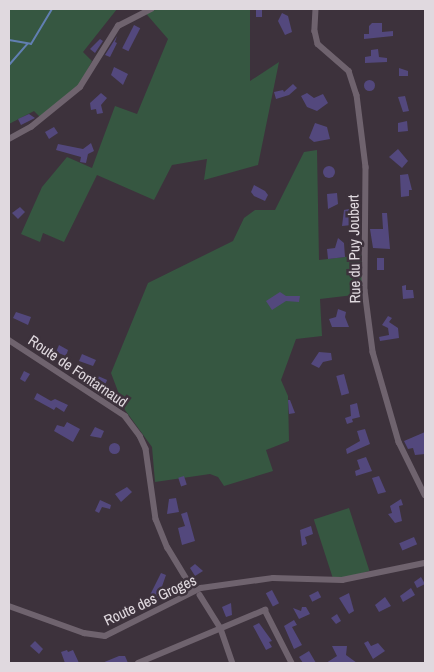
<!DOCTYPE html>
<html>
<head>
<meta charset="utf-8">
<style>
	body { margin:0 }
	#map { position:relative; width:434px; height:672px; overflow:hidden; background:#3d323c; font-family:"Archivo Narrow",sans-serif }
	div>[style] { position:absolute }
	.green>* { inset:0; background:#365741; transform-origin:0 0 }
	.stream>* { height:2px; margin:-1px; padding:0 1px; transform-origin:1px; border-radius:1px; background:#617fb2 }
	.building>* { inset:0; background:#53487d; transform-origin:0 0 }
	.round { border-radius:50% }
	.minor>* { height:5.5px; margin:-2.75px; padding:0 2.75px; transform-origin:2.75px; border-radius:2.75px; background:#6f636e }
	span { translate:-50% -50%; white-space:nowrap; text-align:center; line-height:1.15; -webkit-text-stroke:5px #3d323c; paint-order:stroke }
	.street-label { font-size:15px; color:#e0d9df }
	.frame { position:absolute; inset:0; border:10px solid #e0d9df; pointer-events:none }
</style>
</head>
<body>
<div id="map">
	<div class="green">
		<i style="clip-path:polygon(9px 9px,117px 9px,83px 52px,92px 61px,80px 84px,41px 118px,34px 111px,9px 124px)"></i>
		<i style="clip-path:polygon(142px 9px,250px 9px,250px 81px,279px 62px,258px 165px,204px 180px,207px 159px,172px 165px,154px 200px,97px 175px,64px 242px,43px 233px,40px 242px,21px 234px,42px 187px,67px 157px,92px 168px,115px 106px,137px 114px,168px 39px)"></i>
		<i style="clip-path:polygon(317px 150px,319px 260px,362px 255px,362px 294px,320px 299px,322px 336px,296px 339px,281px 380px,288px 396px,289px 441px,266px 450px,273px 471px,224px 486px,218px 477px,210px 474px,155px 482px,152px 447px,125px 410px,111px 373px,148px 283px,233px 241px,244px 218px,255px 210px,275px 210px,304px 152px)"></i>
		<i style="left:349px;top:508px;width:66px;height:37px;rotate:72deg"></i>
	</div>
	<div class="stream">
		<i style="left:9px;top:40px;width:22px;rotate:10deg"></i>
		<i style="left:31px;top:44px;width:41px;rotate:-59deg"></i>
		<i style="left:9px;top:65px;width:28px;rotate:-49deg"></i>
	</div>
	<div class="building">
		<i style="left:256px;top:9px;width:6px;height:8px"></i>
		<i style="clip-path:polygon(282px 13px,288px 16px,292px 32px,285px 35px,278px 21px)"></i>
		<i style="clip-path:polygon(372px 23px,382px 23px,382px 32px,393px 31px,393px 36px,364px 39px,364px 34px,369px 34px,369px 26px)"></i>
		<i style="left:134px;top:25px;width:7px;height:26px;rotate:27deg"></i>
		<i style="clip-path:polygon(117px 36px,115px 42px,117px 43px,110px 57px,105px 55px)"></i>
		<i style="clip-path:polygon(100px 39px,103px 41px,95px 53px,90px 49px)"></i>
		<i style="clip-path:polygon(378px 49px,379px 57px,387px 58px,387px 62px,365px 63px,365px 57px,371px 56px,371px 50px)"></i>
		<i style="clip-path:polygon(114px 67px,128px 74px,123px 85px,111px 75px)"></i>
		<i style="clip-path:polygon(399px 68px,408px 71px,408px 76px,399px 76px)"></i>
		<i class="round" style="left:363.5px;top:79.5px;width:11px;height:11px"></i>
		<i style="clip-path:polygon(293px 84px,297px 88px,289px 95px,276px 99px,274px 92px,283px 90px,284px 92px)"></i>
		<i style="clip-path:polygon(101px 93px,107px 98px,101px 105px,103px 113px,97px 114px,96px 109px,91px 110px,90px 103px)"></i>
		<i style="clip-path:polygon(307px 93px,314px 98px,323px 94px,328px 103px,317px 111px,307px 107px,301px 96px)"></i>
		<i style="clip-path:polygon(405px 96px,409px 111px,403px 112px,398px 97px)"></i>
		<i style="clip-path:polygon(29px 114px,35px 118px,21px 125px,18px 119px)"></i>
		<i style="clip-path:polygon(407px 121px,408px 131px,398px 132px,398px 123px)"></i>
		<i style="clip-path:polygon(315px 123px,327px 127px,330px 139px,314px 142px,309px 138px)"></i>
		<i style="clip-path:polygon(54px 127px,58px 133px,49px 139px,45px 132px)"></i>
		<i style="clip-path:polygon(91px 143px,94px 151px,88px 154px,86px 163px,80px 162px,81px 157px,56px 150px,58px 144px,83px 149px)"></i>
		<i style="clip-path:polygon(398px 149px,408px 161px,402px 168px,389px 157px)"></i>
		<i class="round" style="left:323px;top:166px;width:12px;height:12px"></i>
		<i style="clip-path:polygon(408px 174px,412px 190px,409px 190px,409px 196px,401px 197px,400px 175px)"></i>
		<i style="clip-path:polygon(254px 185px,265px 191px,268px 195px,265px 201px,254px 196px,251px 192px)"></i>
		<i style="clip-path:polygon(337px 193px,338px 204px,328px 209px,327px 194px)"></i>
		<i style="clip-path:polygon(20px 207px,25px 212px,18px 219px,12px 213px)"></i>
		<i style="clip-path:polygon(349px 209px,352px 225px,342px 226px,344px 210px)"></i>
		<i style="clip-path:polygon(382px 213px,387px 213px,390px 249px,373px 248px,370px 229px,383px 229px)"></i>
		<i style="clip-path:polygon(338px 238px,344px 243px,345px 257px,328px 259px,327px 249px,335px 248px)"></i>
		<i style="left:377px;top:258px;width:7px;height:12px"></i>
		<i style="clip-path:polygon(406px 285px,406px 290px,413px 290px,414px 298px,403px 299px,402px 286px)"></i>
		<i style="clip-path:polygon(280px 292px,286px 296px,300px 296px,299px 302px,286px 301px,272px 310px,266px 301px)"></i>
		<i style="clip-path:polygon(338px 309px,346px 312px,345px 317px,349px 327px,332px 327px,329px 319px,336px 317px)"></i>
		<i style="clip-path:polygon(16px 312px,31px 317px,28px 325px,13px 318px)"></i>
		<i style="clip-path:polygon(388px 316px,392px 318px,389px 322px,398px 328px,399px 338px,380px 341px,379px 337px,389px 335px,388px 328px,382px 325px)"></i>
		<i style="clip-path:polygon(59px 345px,68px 350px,66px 356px,56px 352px)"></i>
		<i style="clip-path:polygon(319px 352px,331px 353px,332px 360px,323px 362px,319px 368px,311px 364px)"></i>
		<i style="clip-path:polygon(82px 354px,96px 360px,93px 366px,79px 361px)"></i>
		<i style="clip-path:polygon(24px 371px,30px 374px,25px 382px,20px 379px)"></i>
		<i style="left:344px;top:374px;width:20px;height:8px;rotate:75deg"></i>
		<i style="left:98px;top:376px;width:10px;height:7px;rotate:24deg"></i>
		<i style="clip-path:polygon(37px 393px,51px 401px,55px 399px,68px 405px,64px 412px,56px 407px,54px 410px,34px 399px)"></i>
		<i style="clip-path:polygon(288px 400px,290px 400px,295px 413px,289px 414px)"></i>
		<i style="clip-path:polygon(357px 403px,360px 417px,352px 419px,351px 416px,353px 422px,347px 424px,345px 418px,351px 416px,350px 405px)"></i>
		<i style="clip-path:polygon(67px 422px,80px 429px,73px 442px,54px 431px,57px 425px,64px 427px)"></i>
		<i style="clip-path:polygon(95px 427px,104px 431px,101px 438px,90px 436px)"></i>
		<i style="clip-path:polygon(365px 429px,370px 444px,347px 454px,346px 449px,360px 441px,357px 431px)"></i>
		<i style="clip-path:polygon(425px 432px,425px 454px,415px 455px,413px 448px,408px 449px,404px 441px)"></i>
		<i class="round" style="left:108.5px;top:442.5px;width:11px;height:11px"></i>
		<i style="clip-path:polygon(366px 457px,372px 471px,356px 476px,355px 471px,360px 469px,357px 460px)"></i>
		<i style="left:184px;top:476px;width:9px;height:6px;rotate:72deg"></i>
		<i style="clip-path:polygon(379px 476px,386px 492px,378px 494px,372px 478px)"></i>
		<i style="clip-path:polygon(127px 487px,132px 492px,121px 502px,115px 494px)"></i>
		<i style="clip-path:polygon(176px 498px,179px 512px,167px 514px,169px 499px)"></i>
		<i style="clip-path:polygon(401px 499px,403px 505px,399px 506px,402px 521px,395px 523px,388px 514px,392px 513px,390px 506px)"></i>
		<i style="clip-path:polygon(100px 500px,111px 505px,110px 509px,102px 507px,99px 513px,95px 511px)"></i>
		<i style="clip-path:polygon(187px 512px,195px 541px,182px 545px,178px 528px,185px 526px,181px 514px)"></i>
		<i style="clip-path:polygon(311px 526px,313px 534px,305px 537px,307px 544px,302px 546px,300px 530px)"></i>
		<i style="left:414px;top:537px;width:8px;height:16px;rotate:67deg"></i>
		<i style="clip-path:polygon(195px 564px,203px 571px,195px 576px,190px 568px)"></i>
		<i style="clip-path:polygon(161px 573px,166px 575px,159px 595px,162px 596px,153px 606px,146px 603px)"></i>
		<i style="clip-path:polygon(421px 577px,425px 584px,417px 588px,414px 582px)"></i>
		<i style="clip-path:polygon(411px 588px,415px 595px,403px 602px,400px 596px)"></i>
		<i style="left:272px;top:590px;width:15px;height:7px;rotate:62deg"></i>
		<i style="left:318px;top:591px;width:7px;height:10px;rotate:63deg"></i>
		<i style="clip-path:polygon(349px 593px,354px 611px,349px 614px,339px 598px)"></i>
		<i style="clip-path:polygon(385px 597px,391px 606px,379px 612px,375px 605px)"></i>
		<i style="clip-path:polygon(231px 603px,232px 615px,226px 617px,222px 607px)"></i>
		<i style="clip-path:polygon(302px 607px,306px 607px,310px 614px,299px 619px,293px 608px,301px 611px)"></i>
		<i style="clip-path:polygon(337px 614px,341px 621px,336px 624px,331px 618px)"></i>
		<i style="clip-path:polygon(294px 620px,297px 625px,292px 627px,302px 645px,294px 649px,284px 626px)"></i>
		<i style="clip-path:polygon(259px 623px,272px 641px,269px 642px,272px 647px,266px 650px,253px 626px)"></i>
		<i style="clip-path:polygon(35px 641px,43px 649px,39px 654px,30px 646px)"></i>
		<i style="clip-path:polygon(368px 641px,371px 646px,378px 643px,385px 651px,373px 659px,364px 643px)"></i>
		<i style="clip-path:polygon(332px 646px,347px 646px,346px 655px,357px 663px,326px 663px,337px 656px)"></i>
		<i style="clip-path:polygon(67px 650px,68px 652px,73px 650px,79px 663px,65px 663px,61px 652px)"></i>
		<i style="clip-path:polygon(309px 651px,316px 663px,303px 663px,299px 657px)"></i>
		<i style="clip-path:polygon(119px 656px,125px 656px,128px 663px,102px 663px)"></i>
	</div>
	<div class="minor">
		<i style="left:316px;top:9px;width:22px;rotate:93deg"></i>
		<i style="left:315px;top:31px;width:13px;rotate:77deg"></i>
		<i style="left:318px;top:44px;width:41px;rotate:41.1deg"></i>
		<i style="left:349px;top:71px;width:25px;rotate:72deg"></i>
		<i style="left:357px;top:95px;width:73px;rotate:82.9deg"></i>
		<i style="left:366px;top:167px;width:123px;rotate:90.5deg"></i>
		<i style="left:365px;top:290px;width:63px;rotate:82.6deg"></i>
		<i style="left:373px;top:352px;width:94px;rotate:73.9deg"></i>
		<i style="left:399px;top:442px;width:59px;rotate:63.9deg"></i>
		<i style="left:9px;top:139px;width:25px;rotate:-29deg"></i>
		<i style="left:31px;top:127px;width:63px;rotate:-39.2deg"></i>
		<i style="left:80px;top:87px;width:72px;rotate:-58.1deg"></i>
		<i style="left:118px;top:26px;width:37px;rotate:-27deg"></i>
		<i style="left:9px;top:340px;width:139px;rotate:33.2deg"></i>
		<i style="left:125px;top:416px;width:25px;rotate:53deg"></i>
		<i style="left:140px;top:436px;width:14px;rotate:65deg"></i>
		<i style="left:146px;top:449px;width:71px;rotate:81.9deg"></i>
		<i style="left:156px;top:519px;width:31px;rotate:68deg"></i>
		<i style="left:168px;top:548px;width:50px;rotate:58.8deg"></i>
		<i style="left:200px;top:595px;width:40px;rotate:58deg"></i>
		<i style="left:221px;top:629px;width:36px;rotate:71deg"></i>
		<i style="left:9px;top:606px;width:80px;rotate:19.8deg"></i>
		<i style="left:84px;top:633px;width:21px;rotate:8deg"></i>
		<i style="left:105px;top:636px;width:107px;rotate:-26.6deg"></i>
		<i style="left:201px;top:588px;width:73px;rotate:-7.9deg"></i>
		<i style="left:273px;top:578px;width:69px;rotate:1.7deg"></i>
		<i style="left:342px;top:580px;width:85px;rotate:-11.6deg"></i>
		<i style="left:138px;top:663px;width:138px;rotate:-22.7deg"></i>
		<i style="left:265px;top:610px;width:59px;rotate:63deg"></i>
	</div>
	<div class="street-label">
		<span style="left:354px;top:249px;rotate:-91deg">Rue du Puy Joubert</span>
		<span style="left:78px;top:371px;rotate:34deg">Route de Fontarnaud</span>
		<span style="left:150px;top:600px;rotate:-25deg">Route des Groges</span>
	</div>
	<div class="frame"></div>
</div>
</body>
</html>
